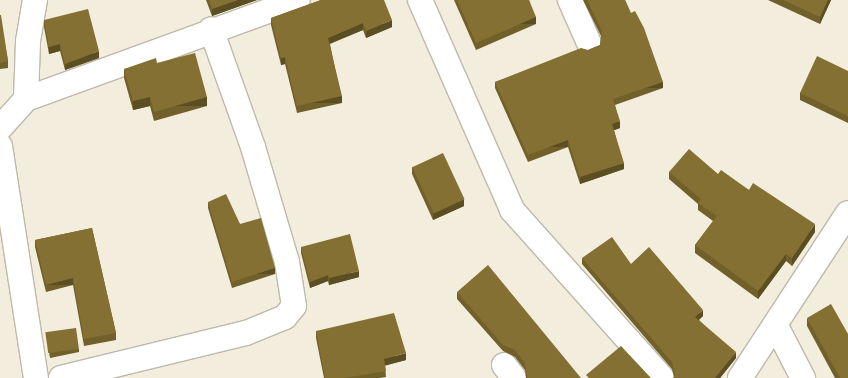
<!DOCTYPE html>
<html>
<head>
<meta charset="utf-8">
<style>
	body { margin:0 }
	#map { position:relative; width:848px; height:378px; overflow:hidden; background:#f2eddd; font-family:"Space Grotesk",sans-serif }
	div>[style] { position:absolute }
	.roads { filter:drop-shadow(1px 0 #beb9aa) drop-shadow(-1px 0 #beb9aa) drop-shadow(0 1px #beb9aa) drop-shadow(0 -1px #beb9aa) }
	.street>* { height:24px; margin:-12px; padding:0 12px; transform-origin:12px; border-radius:12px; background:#fff }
	.wall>* { inset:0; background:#72602b }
	.shaded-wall>* { inset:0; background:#5c4e23; transform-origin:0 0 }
	.building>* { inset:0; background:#847032; transform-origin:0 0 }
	span { translate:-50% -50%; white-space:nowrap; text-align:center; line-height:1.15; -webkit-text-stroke:5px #fff; paint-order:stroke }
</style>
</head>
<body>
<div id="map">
	<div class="roads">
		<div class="street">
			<i style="left:420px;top:0;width:229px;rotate:66.3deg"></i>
			<i style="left:512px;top:210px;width:225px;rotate:48.2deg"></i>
			<i style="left:570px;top:0;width:47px;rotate:66.2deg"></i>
			<i style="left:26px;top:99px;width:58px;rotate:-88deg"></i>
			<i style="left:28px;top:41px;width:42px;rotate:-80.3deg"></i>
			<i style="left:0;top:128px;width:39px;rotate:-48deg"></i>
			<i style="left:26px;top:99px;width:289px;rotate:-20deg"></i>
			<i style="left:0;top:146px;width:235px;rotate:81.2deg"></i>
			<i style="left:776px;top:326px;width:59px;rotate:62.6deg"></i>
			<i style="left:504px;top:365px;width:16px;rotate:52deg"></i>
			<i style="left:61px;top:378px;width:190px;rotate:-13.7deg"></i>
			<i style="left:246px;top:333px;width:42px;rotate:-22.3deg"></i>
			<i style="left:285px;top:317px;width:14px;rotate:-51deg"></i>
			<i style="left:294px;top:306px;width:45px;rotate:-99deg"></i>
			<i style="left:287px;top:262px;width:120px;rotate:-106.5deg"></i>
			<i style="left:253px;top:147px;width:125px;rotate:-109.6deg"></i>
			<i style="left:740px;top:378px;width:197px;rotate:-56.8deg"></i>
		</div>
	</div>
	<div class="wall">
		<i style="clip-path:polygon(206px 0,257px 0,212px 16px)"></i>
		<i style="clip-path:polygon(321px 0,392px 27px,366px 38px,363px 30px,330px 44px,342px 103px,297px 113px,285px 64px,281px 65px,271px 25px,271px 18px)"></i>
		<i style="clip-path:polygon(454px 0,529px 0,536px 24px,476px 50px)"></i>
		<i style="clip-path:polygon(583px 0,625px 0,663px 88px,615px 105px,620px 128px,614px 130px,624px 169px,580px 184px,568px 147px,528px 162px,495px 88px,495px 82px,588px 50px,600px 45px,601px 36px)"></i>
		<i style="clip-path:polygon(768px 0,831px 0,820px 24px)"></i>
		<i style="clip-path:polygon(0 15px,8px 61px,8px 68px,0 69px)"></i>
		<i style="clip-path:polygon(44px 20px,99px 58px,65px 70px,60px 51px,49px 54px,44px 27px)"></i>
		<i style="clip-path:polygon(157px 63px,207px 106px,154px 121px,150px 106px,133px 110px,124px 78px,124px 69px)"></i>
		<i style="clip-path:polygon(848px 71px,848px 123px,800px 100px,800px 93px)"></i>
		<i style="clip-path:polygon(412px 167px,464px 206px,433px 220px,412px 174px)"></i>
		<i style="clip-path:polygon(669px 172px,718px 174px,749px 190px,815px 232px,792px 266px,786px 261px,758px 299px,695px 253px,695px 245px,713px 221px,698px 210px,698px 204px,669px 179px)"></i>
		<i style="clip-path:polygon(208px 202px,240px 224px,275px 274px,232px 288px,208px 208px)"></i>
		<i style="clip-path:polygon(92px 228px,116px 333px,116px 340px,84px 346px,73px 285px,46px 292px,35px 247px,35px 240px)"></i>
		<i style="clip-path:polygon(301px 247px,359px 277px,329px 285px,328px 281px,310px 288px,301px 253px)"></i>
		<i style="clip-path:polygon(582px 258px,631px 264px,703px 316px,699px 320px,736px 358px,720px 378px,673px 378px,674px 377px,672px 369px,582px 264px)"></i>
		<i style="clip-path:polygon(457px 292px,581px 378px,526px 378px,525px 370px,515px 357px,503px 351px,457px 299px)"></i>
		<i style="clip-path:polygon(807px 318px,848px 378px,835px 378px,807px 326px)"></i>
		<i style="clip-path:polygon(316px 331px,406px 360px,385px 365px,386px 377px,380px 378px,324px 378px,316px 338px)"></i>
		<i style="clip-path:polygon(46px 334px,79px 349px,79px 352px,50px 358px)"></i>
	</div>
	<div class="shaded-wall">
		<i style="clip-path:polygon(238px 0,257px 0,212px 16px,212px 9px)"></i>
		<i style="clip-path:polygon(828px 0,831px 0,820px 24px,820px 17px)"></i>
		<i style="left:536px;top:17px;width:7px;height:65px;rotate:90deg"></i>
		<i style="clip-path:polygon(392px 20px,392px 27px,366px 38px,366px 31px)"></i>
		<i style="clip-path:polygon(363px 23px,363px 30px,328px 44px,328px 38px)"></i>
		<i style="clip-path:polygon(60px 44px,60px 51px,49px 54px,49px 47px)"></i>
		<i style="clip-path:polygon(99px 51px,99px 58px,65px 70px,65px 64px)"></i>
		<i style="clip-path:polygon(285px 57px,285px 64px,281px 65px,281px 58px)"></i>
		<i style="left:663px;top:82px;width:6px;height:53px;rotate:90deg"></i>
		<i style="left:342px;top:96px;width:7px;height:46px;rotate:90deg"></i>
		<i style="clip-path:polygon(150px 97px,150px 106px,133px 110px,133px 101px)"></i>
		<i style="left:207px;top:97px;width:9px;height:55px;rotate:90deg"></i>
		<i style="clip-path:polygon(620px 121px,620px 128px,612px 131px,612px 124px)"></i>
		<i style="left:568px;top:140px;width:7px;height:43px;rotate:90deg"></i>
		<i style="clip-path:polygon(624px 163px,624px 169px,580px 184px,580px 177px)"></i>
		<i style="clip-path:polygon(464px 199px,464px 206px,433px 220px,433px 213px)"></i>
		<i style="clip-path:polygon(815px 224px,815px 232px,792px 266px,792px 258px)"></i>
		<i style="clip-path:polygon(786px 254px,786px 261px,758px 299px,758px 291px)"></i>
		<i style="left:275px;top:268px;width:6px;height:45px;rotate:90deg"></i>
		<i style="clip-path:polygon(359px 271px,359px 277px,329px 285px,329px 278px)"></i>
		<i style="clip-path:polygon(328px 275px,328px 281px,310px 288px,310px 282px)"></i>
		<i style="left:73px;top:278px;width:7px;height:28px;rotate:90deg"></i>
		<i style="clip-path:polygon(703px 310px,703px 316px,695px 323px,695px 317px)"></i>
		<i style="clip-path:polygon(736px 352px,736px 358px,720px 378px,715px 378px)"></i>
		<i style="clip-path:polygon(406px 353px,406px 360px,384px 366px,384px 359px)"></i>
	</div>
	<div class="building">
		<i style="clip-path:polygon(209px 0,238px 0,212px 9px)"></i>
		<i style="clip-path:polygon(321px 0,384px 0,392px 20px,366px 31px,363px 23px,328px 38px,342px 96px,297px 106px,285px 57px,281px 58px,271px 18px)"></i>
		<i style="clip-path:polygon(457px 0,529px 0,536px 17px,476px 43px)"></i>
		<i style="clip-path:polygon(587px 0,625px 0,631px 13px,635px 11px,644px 28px,663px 82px,613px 99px,620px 121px,612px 124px,624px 163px,580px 177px,568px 140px,528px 155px,495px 82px,581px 48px,588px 50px,600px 45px,602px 31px)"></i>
		<i style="clip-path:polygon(783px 0,828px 0,820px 17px)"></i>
		<i style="clip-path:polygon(88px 9px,99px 51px,65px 64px,60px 44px,49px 47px,44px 20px)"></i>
		<i style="clip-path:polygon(0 15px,1px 15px,8px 61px,0 63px)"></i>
		<i style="clip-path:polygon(195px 53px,207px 97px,154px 112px,150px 97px,133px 101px,124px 69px,156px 58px,157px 63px)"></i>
		<i style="clip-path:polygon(817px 56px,848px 71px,848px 116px,800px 93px)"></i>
		<i style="clip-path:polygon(689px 149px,718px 174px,721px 170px,749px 190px,753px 183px,815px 224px,792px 258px,786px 254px,758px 291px,695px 245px,717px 216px,698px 203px,701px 199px,669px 172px)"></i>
		<i style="left:443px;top:153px;width:51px;height:34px;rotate:65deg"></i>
		<i style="clip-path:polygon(226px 194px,240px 224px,261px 218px,275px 268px,232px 282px,208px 202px)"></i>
		<i style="clip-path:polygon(92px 228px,116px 333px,84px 339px,73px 278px,46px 285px,35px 240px)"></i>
		<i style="clip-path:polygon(350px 234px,359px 271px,329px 278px,328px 275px,310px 282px,301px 247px)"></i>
		<i style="clip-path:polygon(612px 237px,631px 264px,649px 247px,703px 310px,695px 317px,736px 352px,715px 378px,673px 378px,675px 375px,672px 362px,582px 258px)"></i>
		<i style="clip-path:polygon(488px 265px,581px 378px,527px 378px,525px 363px,515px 350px,503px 345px,457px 292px)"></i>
		<i style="clip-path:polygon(831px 304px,848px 334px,848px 378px,840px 378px,807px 318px)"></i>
		<i style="clip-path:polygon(394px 313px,406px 353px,384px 359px,386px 371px,345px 378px,325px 378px,316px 331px)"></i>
		<i style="left:76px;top:328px;width:21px;height:31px;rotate:82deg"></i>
		<i style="clip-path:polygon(621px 346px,651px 378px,589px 378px,586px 375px)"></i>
	</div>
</div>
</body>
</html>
